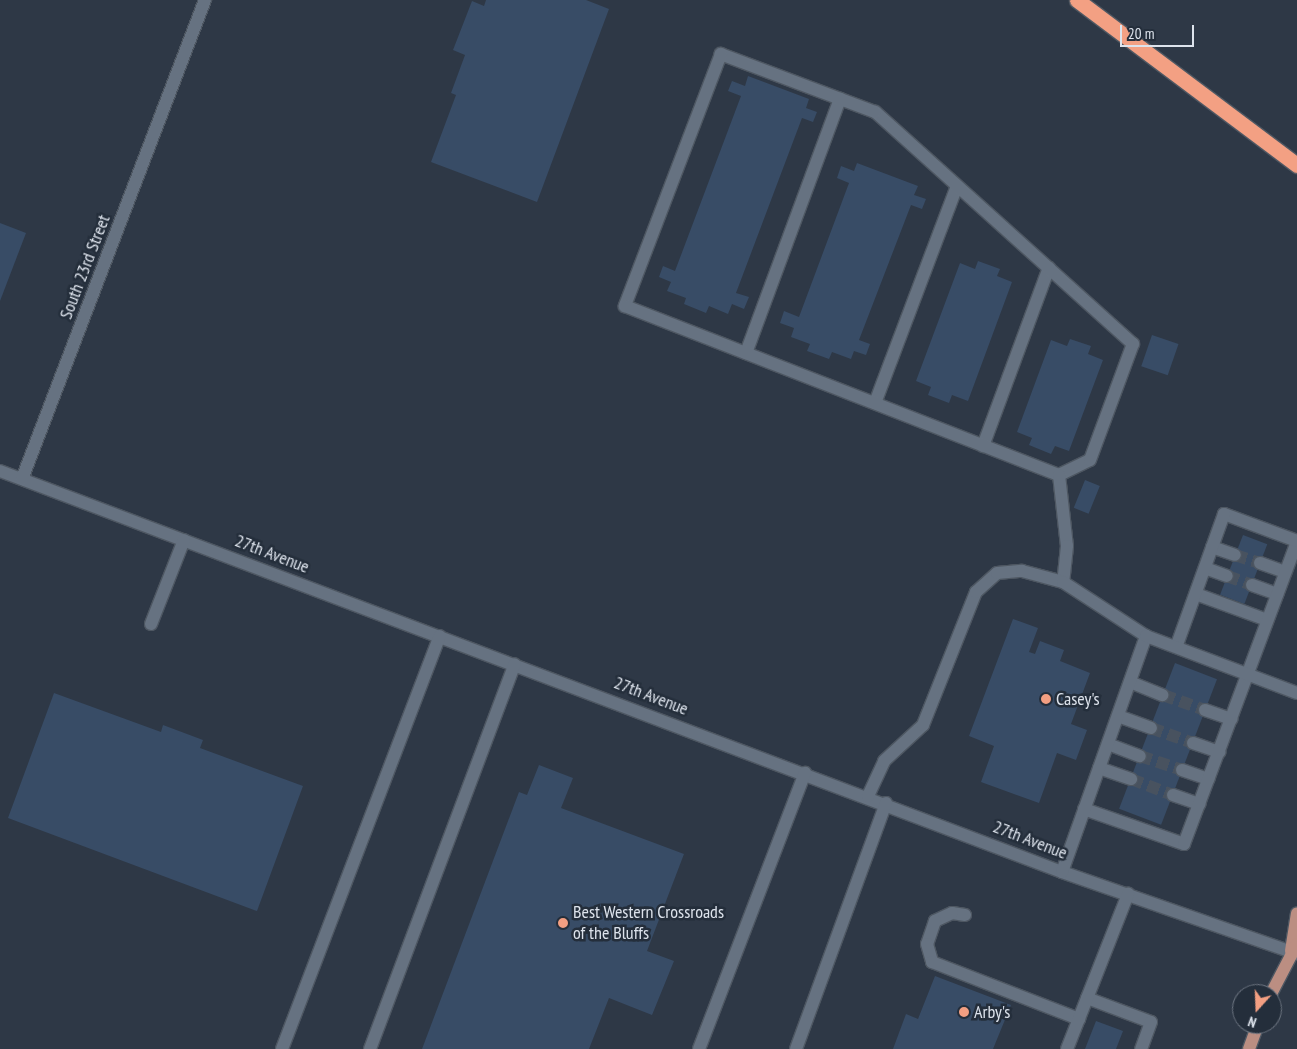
<!DOCTYPE html>
<html>
<head>
<meta charset="utf-8">
<style>
	body { margin:0 }
	#map { position:relative; width:1297px; height:1049px; overflow:hidden; background:#2e3846; font-family:"PT Sans Narrow",sans-serif }
	div>[style] { position:absolute }
	.building>* { inset:0; background:#384c66; transform-origin:0 0 }
	.minor-tunnel>* { height:12px; margin-top:-6px; transform-origin:0; background:repeating-linear-gradient(90deg,#48525f 0 12px,transparent 0 18px) }
	.roads { filter:drop-shadow(1px 0 #4e5762) drop-shadow(-1px 0 #4e5762) drop-shadow(0 1px #4e5762) drop-shadow(0 -1px #4e5762) }
	.minor>* { height:12px; margin:-6px; padding:0 6px; transform-origin:6px; border-radius:6px; background:#667281 }
	.major>* { height:12px; margin:-6px; padding:0 6px; transform-origin:6px; border-radius:6px; background:#bb8e82 }
	.highway>* { height:15px; margin:-7.5px; padding:0 7.5px; transform-origin:7.5px; border-radius:7.5px; background:#f3a083 }
	.dots>* { width:14px; height:14px; translate:-50% -50%; box-sizing:border-box; border:2px solid #242e3b; border-radius:50% }
	span { translate:-50% -50%; white-space:nowrap; text-align:center; line-height:1.15; -webkit-text-stroke:5px #242e3b; paint-order:stroke }
	.street-label { font-size:18px; color:#dde3ec }
	.poi-label { font-size:18px; color:#dde3ec }
	.left { translate:0 -50%; text-align:left }
	.north { position:absolute; left:1232px; top:984px; width:50px; height:50px; box-sizing:border-box; background:#242e3b; border:1px solid #6e7682; border-radius:50%; rotate:200deg; font-size:14px; font-weight:700; line-height:20px; text-align:center; color:#dde3ec }
	.north::after { content:''; display:block; margin:auto; width:18px; height:22px; background:#f39f82; clip-path:polygon(50% 0,100% 100%,50% 72%,0 100%) }
	.scale { position:absolute; left:1120px; top:25px; width:74px; height:22px; box-sizing:border-box; border:2px solid #dde3ec; border-top:0; padding-left:6px; font-size:15px; line-height:18px; white-space:nowrap; color:#dde3ec; -webkit-text-stroke:4px #242e3b; paint-order:stroke }
</style>
</head>
<body>
<div id="map">
	<div class="building">
		<i style="clip-path:polygon(486px 0,586px 0,609px 9px,537px 202px,431px 162px,456px 95px,451px 93px,465px 55px,453px 50px,472px 1px,484px 6px)"></i>
		<i style="clip-path:polygon(748px 76px,809px 99px,806px 108px,817px 112px,813px 122px,802px 118px,736px 293px,749px 297px,744px 309px,732px 304px,728px 314px,709px 306px,706px 313px,684px 304px,686px 298px,667px 291px,671px 282px,659px 277px,663px 266px,675px 271px,741px 96px,728px 91px,732px 81px,745px 86px)"></i>
		<i style="clip-path:polygon(857px 163px,918px 186px,914px 195px,926px 199px,922px 209px,911px 205px,859px 340px,870px 344px,866px 355px,854px 351px,851px 359px,832px 352px,829px 359px,807px 351px,810px 344px,791px 337px,794px 328px,780px 323px,784px 311px,799px 317px,849px 183px,837px 178px,841px 166px,854px 171px)"></i>
		<i style="clip-path:polygon(0 223px,26px 233px,0 301px)"></i>
		<i style="clip-path:polygon(978px 261px,1000px 269px,997px 276px,1012px 282px,968px 401px,952px 395px,949px 403px,928px 395px,931px 387px,916px 381px,960px 263px,975px 269px)"></i>
		<i style="left:1152px;top:335px;width:28px;height:33px;rotate:19deg"></i>
		<i style="clip-path:polygon(1070px 339px,1091px 346px,1088px 354px,1103px 360px,1069px 451px,1055px 446px,1051px 454px,1029px 445px,1032px 438px,1017px 432px,1051px 340px,1067px 346px)"></i>
		<i style="left:1085px;top:480px;width:16px;height:30px;rotate:22deg"></i>
		<i style="left:1243px;top:535px;width:26px;height:64px;rotate:21deg"></i>
		<i style="clip-path:polygon(1013px 619px,1038px 628px,1029px 652px,1035px 654px,1040px 641px,1064px 650px,1060px 661px,1090px 673px,1071px 724px,1087px 730px,1076px 760px,1057px 753px,1039px 803px,981px 782px,994px 746px,969px 736px)"></i>
		<i style="left:1175px;top:663px;width:45px;height:156px;rotate:21deg"></i>
		<i style="clip-path:polygon(54px 693px,161px 732px,163px 725px,203px 740px,200px 748px,303px 786px,257px 911px,8px 818px)"></i>
		<i style="clip-path:polygon(539px 765px,573px 778px,561px 808px,684px 854px,647px 951px,674px 961px,652px 1015px,609px 998px,589px 1049px,422px 1049px,519px 792px,527px 795px)"></i>
		<i style="clip-path:polygon(935px 976px,1011px 1005px,993px 1049px,893px 1049px,906px 1014px,918px 1019px)"></i>
		<i style="clip-path:polygon(1096px 1021px,1123px 1031px,1116px 1049px,1085px 1049px)"></i>
	</div>
	<div class="minor-tunnel">
		<i style="left:1235px;top:555px;width:26px;rotate:18deg"></i>
		<i style="left:1227px;top:576px;width:27px;rotate:20deg"></i>
		<i style="left:1163px;top:695px;width:45px;rotate:19.7deg"></i>
		<i style="left:1151px;top:728px;width:45px;rotate:19.7deg"></i>
		<i style="left:1140px;top:756px;width:44px;rotate:18.4deg"></i>
		<i style="left:1131px;top:779px;width:45px;rotate:20.9deg"></i>
	</div>
	<div class="roads">
		<div class="minor">
			<i style="left:746px;top:353px;width:271px;rotate:-69.7deg"></i>
			<i style="left:875px;top:403px;width:232px;rotate:-69.3deg"></i>
			<i style="left:983px;top:446px;width:190px;rotate:-69.7deg"></i>
			<i style="left:0;top:471px;width:1135px;rotate:20.69deg"></i>
			<i style="left:1062px;top:872px;width:249px;rotate:19.2deg"></i>
			<i style="left:1059px;top:475px;width:34px;rotate:-26deg"></i>
			<i style="left:1090px;top:460px;width:124px;rotate:-69.7deg"></i>
			<i style="left:1133px;top:344px;width:347px;rotate:-138deg"></i>
			<i style="left:875px;top:112px;width:165px;rotate:-159.4deg"></i>
			<i style="left:721px;top:54px;width:270px;rotate:110.9deg"></i>
			<i style="left:625px;top:306px;width:466px;rotate:21.3deg"></i>
			<i style="left:1059px;top:475px;width:71px;rotate:83.6deg"></i>
			<i style="left:1067px;top:546px;width:36px;rotate:96deg"></i>
			<i style="left:22px;top:479px;width:513px;rotate:-69.09deg"></i>
			<i style="left:1212px;top:547px;width:24px;rotate:19deg"></i>
			<i style="left:1260px;top:563px;width:27px;rotate:20deg"></i>
			<i style="left:1205px;top:568px;width:23px;rotate:20deg"></i>
			<i style="left:1252px;top:585px;width:27px;rotate:20deg"></i>
			<i style="left:1196px;top:594px;width:76px;rotate:20.1deg"></i>
			<i style="left:151px;top:624px;width:90px;rotate:-68.6deg"></i>
			<i style="left:1130px;top:682px;width:35px;rotate:22deg"></i>
			<i style="left:1205px;top:710px;width:28px;rotate:19deg"></i>
			<i style="left:1118px;top:716px;width:35px;rotate:20deg"></i>
			<i style="left:1193px;top:743px;width:28px;rotate:19deg"></i>
			<i style="left:1108px;top:744px;width:34px;rotate:21deg"></i>
			<i style="left:1099px;top:768px;width:34px;rotate:19deg"></i>
			<i style="left:1182px;top:770px;width:28px;rotate:19deg"></i>
			<i style="left:1173px;top:795px;width:28px;rotate:19deg"></i>
			<i style="left:868px;top:796px;width:38px;rotate:-65deg"></i>
			<i style="left:884px;top:761px;width:53px;rotate:-42.7deg"></i>
			<i style="left:923px;top:725px;width:143px;rotate:-68.3deg"></i>
			<i style="left:976px;top:592px;width:28px;rotate:-42deg"></i>
			<i style="left:997px;top:573px;width:25px;rotate:-5deg"></i>
			<i style="left:1022px;top:571px;width:42px;rotate:15deg"></i>
			<i style="left:1063px;top:582px;width:99px;rotate:33deg"></i>
			<i style="left:1084px;top:809px;width:106px;rotate:19.3deg"></i>
			<i style="left:1184px;top:844px;width:323px;rotate:-69.5deg"></i>
			<i style="left:1297px;top:541px;width:78px;rotate:-159.7deg"></i>
			<i style="left:1224px;top:514px;width:141px;rotate:109.8deg"></i>
			<i style="left:1062px;top:872px;width:251px;rotate:-70.4deg"></i>
			<i style="left:1146px;top:636px;width:161px;rotate:20.7deg"></i>
			<i style="left:965px;top:915px;width:13px;rotate:-171deg"></i>
			<i style="left:952px;top:913px;width:19px;rotate:155deg"></i>
			<i style="left:935px;top:921px;width:24px;rotate:109deg"></i>
			<i style="left:927px;top:944px;width:19px;rotate:74deg"></i>
			<i style="left:932px;top:962px;width:158px;rotate:21.2deg"></i>
			<i style="left:1087px;top:998px;width:68px;rotate:20.6deg"></i>
			<i style="left:1151px;top:1022px;width:29px;rotate:110deg"></i>
			<i style="left:282px;top:1049px;width:442px;rotate:-69.1deg"></i>
			<i style="left:370px;top:1049px;width:411px;rotate:-69.4deg"></i>
			<i style="left:699px;top:1049px;width:296px;rotate:-69deg"></i>
			<i style="left:796px;top:1049px;width:262px;rotate:-69.9deg"></i>
			<i style="left:1067px;top:1049px;width:167px;rotate:-68.5deg"></i>
		</div>
		<div class="major">
			<i style="left:1291px;top:951px;width:38px;rotate:-81deg"></i>
			<i style="left:1271px;top:994px;width:56px;rotate:-62.5deg"></i>
			<i style="left:1249px;top:1049px;width:27px;rotate:-70deg"></i>
		</div>
		<div class="highway">
			<i style="left:1077px;top:0;width:275px;rotate:36.9deg"></i>
		</div>
	</div>
	<div class="dots">
		<i style="left:1046px;top:699px;background:#f39f82"></i>
		<i style="left:563px;top:923px;background:#f39f82"></i>
		<i style="left:964px;top:1012px;background:#f39f82"></i>
	</div>
	<div class="street-label">
		<span style="left:85px;top:267px;rotate:-69deg">South 23rd Street</span>
		<span style="left:272px;top:554px;rotate:21deg">27th Avenue</span>
		<span style="left:651px;top:696px;rotate:21deg">27th Avenue</span>
		<span style="left:1030px;top:840px;rotate:21deg">27th Avenue</span>
	</div>
	<div class="poi-label">
		<span class="left" style="left:1056px;top:699px">Casey's</span>
		<span class="left" style="left:573px;top:923px">Best Western Crossroads<br>of the Bluffs</span>
		<span class="left" style="left:974px;top:1012px">Arby's</span>
	</div>
	<div class="north">N</div>
	<div class="scale">20 m</div>
</div>
</body>
</html>
